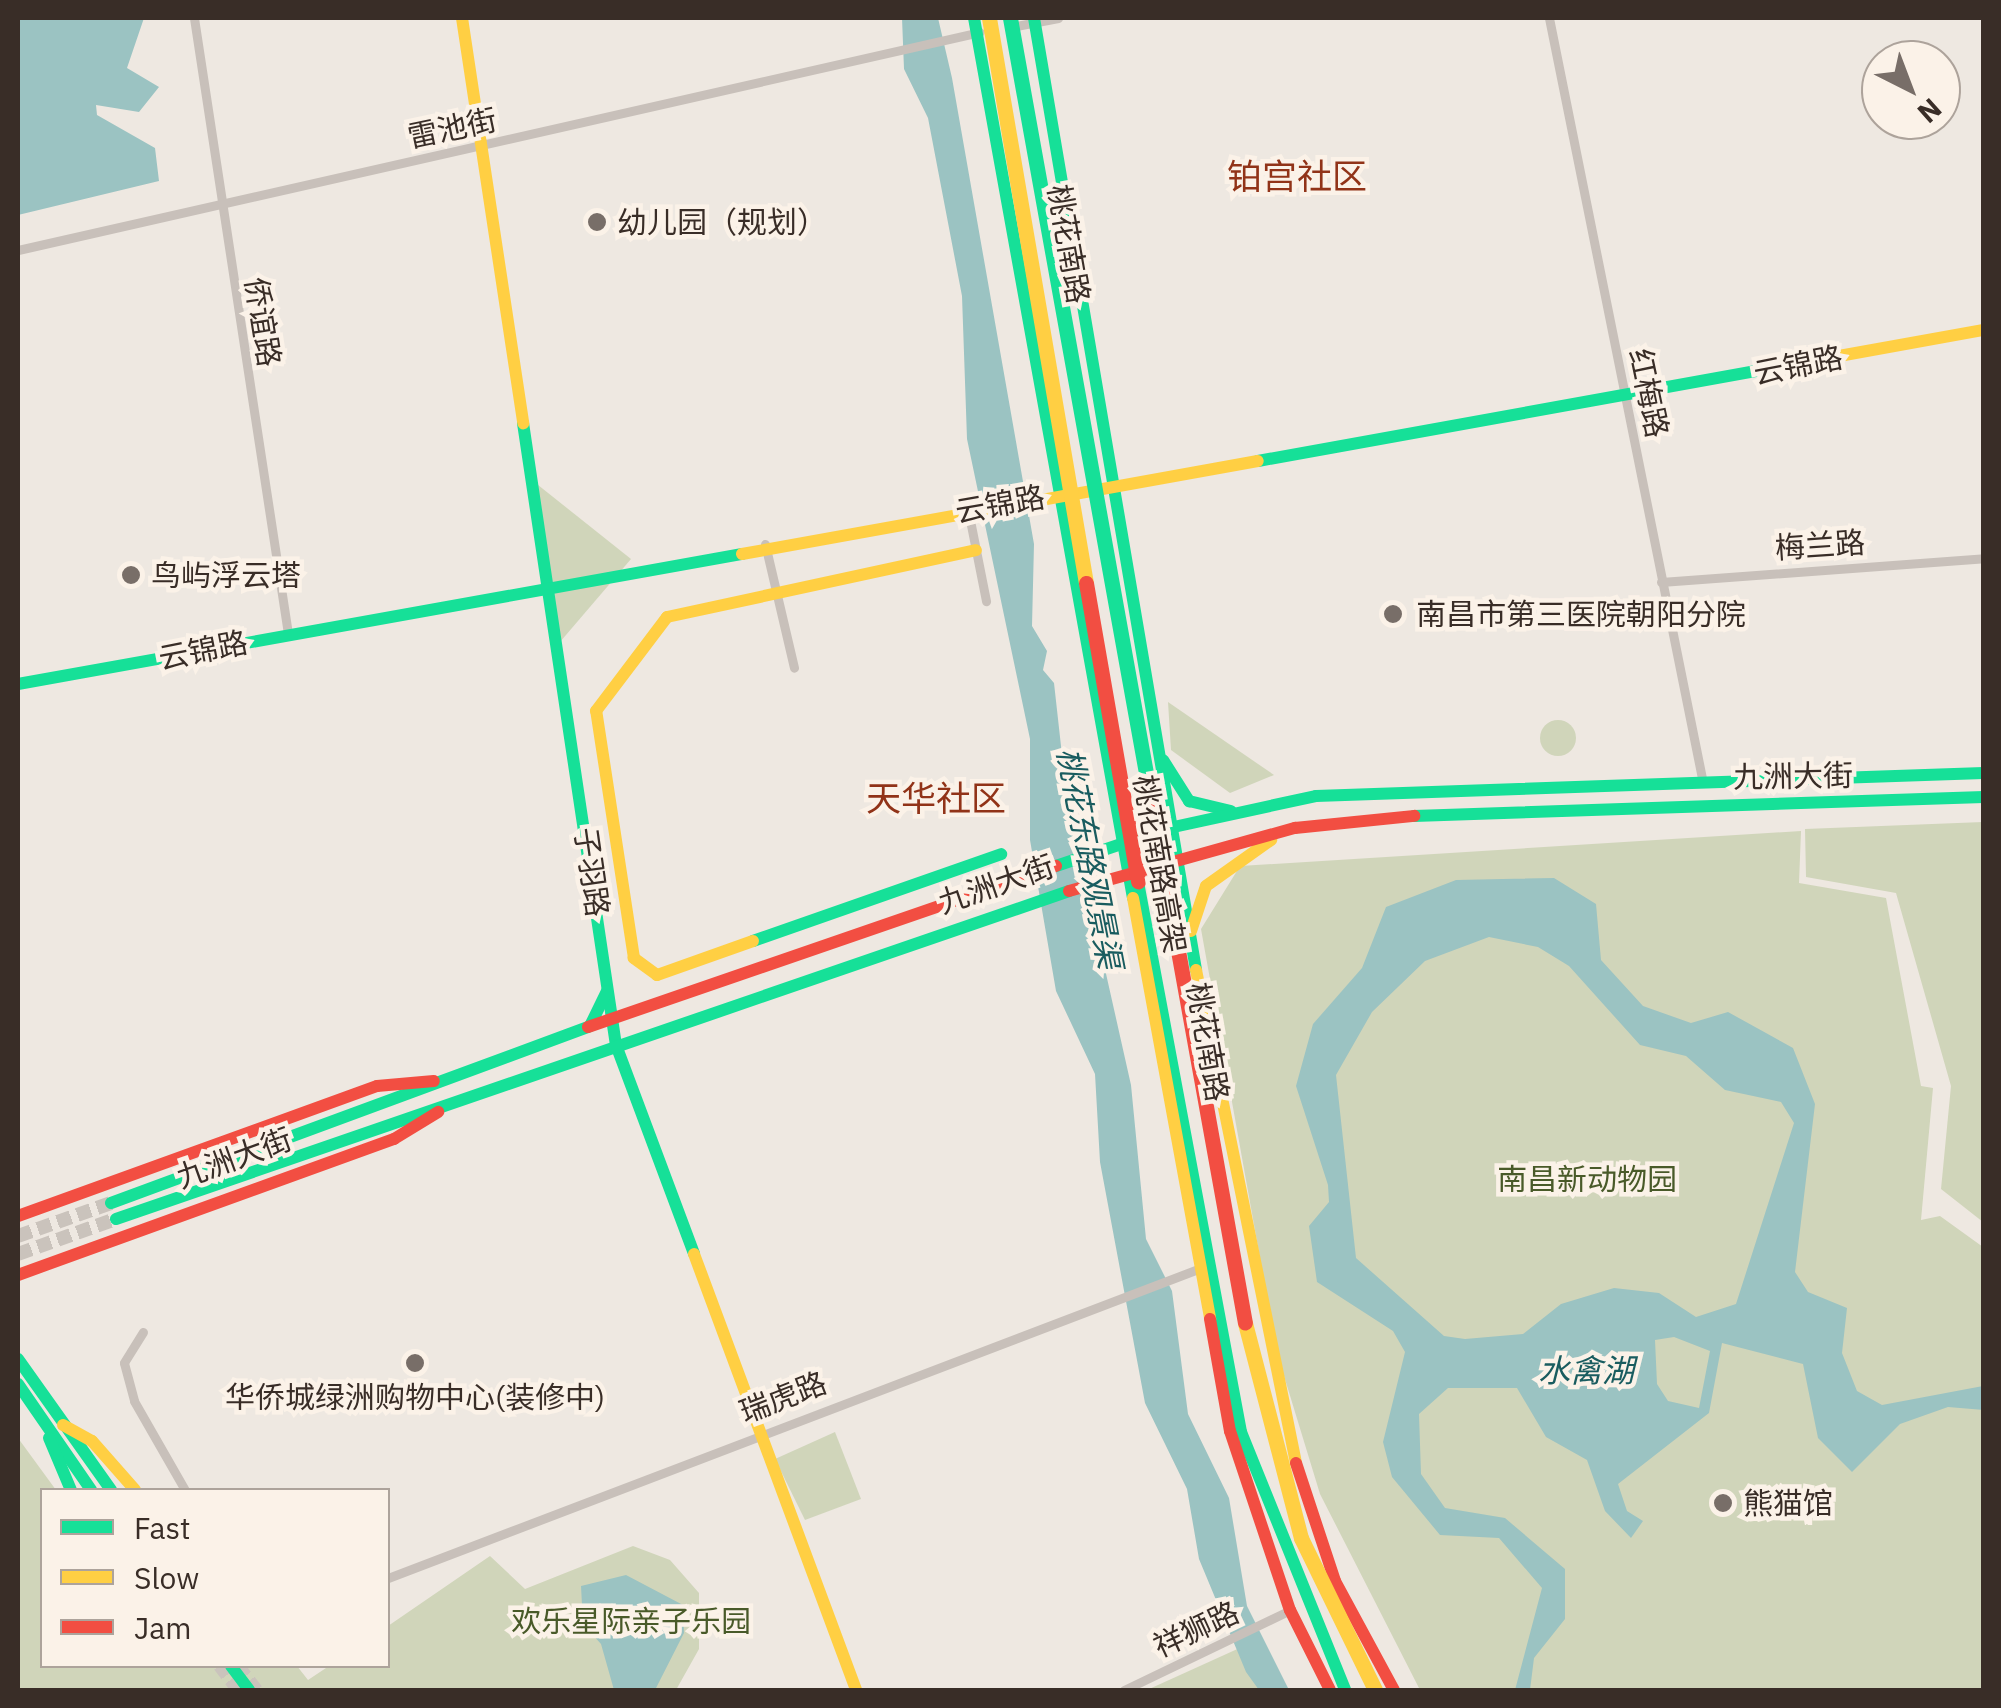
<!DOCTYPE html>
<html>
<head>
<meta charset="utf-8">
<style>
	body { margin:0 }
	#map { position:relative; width:2001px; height:1708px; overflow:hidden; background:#eee8e1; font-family:"IBM Plex Sans","Noto Sans SC",sans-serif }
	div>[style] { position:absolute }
	.green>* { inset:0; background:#d0d5ba }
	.round { border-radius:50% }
	.water>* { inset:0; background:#9bc3c2 }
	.secondary-tunnel>* { height:12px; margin-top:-6px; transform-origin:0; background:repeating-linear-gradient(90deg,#cac3bc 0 12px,transparent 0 18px) }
	.primary-tunnel>* { height:14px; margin-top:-7px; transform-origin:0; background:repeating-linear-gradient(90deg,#cac3bc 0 14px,transparent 0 21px) }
	.street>* { height:9px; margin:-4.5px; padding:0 4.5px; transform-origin:4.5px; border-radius:4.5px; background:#c8c0ba }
	.fast>* { height:12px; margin:-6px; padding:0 6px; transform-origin:6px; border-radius:6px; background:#16e098 }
	.slow>* { height:12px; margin:-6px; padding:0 6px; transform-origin:6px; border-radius:6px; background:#ffcf43 }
	.jam>* { height:12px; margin:-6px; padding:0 6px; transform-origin:6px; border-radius:6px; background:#f24e42 }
	.fast-bridge>* { height:15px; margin:-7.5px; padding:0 7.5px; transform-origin:7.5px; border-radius:7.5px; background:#16e098 }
	.slow-bridge>* { height:15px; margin:-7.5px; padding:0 7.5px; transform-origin:7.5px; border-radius:7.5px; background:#ffcf43 }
	.jam-bridge>* { height:15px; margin:-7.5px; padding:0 7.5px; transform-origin:7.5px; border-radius:7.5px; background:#f24e42 }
	.dots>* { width:28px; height:28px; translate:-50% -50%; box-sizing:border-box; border:5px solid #fbf2e8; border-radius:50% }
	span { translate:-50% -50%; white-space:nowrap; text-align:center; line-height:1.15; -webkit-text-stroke:9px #fbf2e8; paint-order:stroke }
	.street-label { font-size:30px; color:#392d27 }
	.poi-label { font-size:30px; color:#392d27 }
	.left { translate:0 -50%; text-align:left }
	.park-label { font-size:30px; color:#495a29 }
	.water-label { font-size:32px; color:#195c5f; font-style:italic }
	.quarter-label { font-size:35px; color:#913318 }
	.frame { position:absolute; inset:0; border:20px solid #392d27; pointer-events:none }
	.legend { position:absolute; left:40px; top:1488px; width:350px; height:180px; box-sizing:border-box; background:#fbf2e8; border:2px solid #ada39b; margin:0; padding:12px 18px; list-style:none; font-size:30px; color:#392d27 }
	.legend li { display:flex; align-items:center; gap:20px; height:50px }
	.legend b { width:50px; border:2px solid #ada39b }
	.north { position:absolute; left:1861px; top:40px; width:100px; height:100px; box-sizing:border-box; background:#fbf2e8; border:2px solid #ada39b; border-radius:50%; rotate:138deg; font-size:28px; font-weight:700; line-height:40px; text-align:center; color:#392d27 }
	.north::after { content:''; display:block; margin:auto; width:35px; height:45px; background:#786e68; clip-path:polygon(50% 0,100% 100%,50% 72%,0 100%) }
</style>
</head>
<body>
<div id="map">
	<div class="green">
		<i style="clip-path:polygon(528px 477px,631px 559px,554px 649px)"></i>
		<i style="clip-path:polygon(1168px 702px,1274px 775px,1230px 793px,1171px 750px)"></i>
		<i class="round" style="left:1540px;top:720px;width:36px;height:36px"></i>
		<i style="clip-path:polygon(1983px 822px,1984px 822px,1983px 1222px,1941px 1189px,1951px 1086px,1896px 893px,1806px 877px,1805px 829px)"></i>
		<i style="clip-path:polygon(1801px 831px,1799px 883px,1886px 898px,1921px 1086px,1933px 1088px,1921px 1220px,1940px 1216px,1983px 1247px,1983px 1690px,1420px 1690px,1320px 1494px,1277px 1353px,1201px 929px,1240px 866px)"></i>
		<i style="clip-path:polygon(835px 1432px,861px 1499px,805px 1520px,775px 1459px)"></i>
		<i style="clip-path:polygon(18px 1438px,56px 1490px,42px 1490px,42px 1666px,297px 1666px,308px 1680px,329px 1666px,388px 1666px,388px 1626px,490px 1556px,525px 1589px,633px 1546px,670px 1560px,699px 1593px,699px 1649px,676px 1690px,18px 1690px)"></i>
		<i style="clip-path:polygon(1244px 1646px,1271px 1690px,1147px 1690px)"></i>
	</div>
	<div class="water">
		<i style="clip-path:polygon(144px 18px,127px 68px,159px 87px,139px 112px,96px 105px,97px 115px,155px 148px,159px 181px,18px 215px,18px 19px)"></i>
		<i style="clip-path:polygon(902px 18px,938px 18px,952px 78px,1034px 544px,1032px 626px,1047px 651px,1043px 670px,1054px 683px,1067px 800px,1131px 1085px,1146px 1239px,1172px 1291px,1188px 1414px,1229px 1498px,1247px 1606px,1289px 1690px,1259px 1690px,1246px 1672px,1199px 1559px,1187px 1489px,1145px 1403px,1100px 1162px,1095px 1074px,1056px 991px,1030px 840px,1030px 739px,967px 439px,962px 296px,928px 118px,904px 69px)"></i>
		<i style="clip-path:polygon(evenodd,1554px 878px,1596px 904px,1601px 960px,1643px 1006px,1691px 1023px,1728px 1012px,1793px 1048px,1815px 1104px,1795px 1272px,1808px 1292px,1847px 1308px,1842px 1353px,1857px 1391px,1882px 1405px,1983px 1386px,1984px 1410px,1948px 1407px,1900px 1424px,1852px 1472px,1818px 1438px,1803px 1364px,1722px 1343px,1709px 1413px,1618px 1484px,1627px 1511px,1643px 1521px,1631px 1538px,1605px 1511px,1587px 1460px,1546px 1437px,1517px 1388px,1448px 1388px,1419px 1414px,1421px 1474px,1445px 1508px,1505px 1518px,1565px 1569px,1565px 1619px,1534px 1658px,1530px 1690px,1515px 1690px,1542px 1588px,1499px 1538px,1440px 1535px,1392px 1477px,1383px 1442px,1405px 1352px,1393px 1331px,1317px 1282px,1309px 1226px,1329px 1202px,1328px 1185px,1296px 1086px,1313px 1024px,1362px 968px,1386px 907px,1456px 880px,1554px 878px,1489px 937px,1538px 947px,1569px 966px,1640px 1045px,1686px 1056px,1725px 1090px,1781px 1102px,1794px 1123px,1736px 1304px,1696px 1317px,1659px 1293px,1614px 1288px,1561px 1304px,1523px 1334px,1465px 1339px,1444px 1336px,1356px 1258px,1336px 1075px,1372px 1012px,1425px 961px,1489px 937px,1554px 878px,1674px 1337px,1710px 1351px,1699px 1408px,1668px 1401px,1657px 1384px,1655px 1340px,1674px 1337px)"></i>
		<i style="clip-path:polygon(626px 1575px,683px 1605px,684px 1633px,655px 1690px,614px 1690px,601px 1644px,583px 1624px,581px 1586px)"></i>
	</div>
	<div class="secondary-tunnel">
		<i style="left:219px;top:1666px;width:30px;rotate:53deg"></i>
		<i style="left:239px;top:1666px;width:30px;rotate:53deg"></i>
	</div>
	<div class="primary-tunnel">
		<i style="left:18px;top:1236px;width:99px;rotate:-19.5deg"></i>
		<i style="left:18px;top:1254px;width:104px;rotate:-19.7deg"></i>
	</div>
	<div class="street">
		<i style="left:194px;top:18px;width:623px;rotate:81.32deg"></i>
		<i style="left:1549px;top:18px;width:775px;rotate:78.62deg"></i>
		<i style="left:1011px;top:27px;width:48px;rotate:-10.8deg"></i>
		<i style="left:18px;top:250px;width:986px;rotate:-12.77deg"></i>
		<i style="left:968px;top:510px;width:93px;rotate:78.8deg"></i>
		<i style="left:765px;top:544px;width:127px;rotate:76.8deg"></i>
		<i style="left:1661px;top:582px;width:324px;rotate:-4.2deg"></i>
		<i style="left:143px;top:1332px;width:36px;rotate:122deg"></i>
		<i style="left:124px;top:1363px;width:39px;rotate:75deg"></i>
		<i style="left:134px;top:1401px;width:103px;rotate:60.2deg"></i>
		<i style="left:388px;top:1578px;width:867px;rotate:-20.88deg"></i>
		<i style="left:1124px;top:1690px;width:184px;rotate:-25.7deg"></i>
	</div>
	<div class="fast">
		<i style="left:974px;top:18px;width:894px;rotate:79.76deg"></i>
		<i style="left:1034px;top:18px;width:966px;rotate:80.34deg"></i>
		<i style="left:523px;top:423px;width:629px;rotate:81.5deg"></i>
		<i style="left:616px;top:1045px;width:223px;rotate:69.5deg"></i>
		<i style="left:1258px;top:461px;width:590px;rotate:-10.24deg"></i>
		<i style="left:18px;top:684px;width:736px;rotate:-10.18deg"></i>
		<i style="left:1163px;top:760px;width:49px;rotate:57.6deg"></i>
		<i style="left:1189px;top:801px;width:43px;rotate:13.4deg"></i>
		<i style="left:1414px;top:816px;width:570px;rotate:-1.91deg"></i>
		<i style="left:1056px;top:866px;width:119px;rotate:-18.6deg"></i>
		<i style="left:1169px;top:828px;width:150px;rotate:-12.3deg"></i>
		<i style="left:1316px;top:796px;width:668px;rotate:-1.97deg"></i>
		<i style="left:1138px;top:882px;width:560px;rotate:79.39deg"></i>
		<i style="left:1241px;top:1432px;width:278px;rotate:68deg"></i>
		<i style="left:753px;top:941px;width:263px;rotate:-19.3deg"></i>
		<i style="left:590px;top:1026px;width:39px;rotate:-64deg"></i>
		<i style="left:111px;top:1203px;width:508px;rotate:-20.25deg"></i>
		<i style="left:116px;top:1219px;width:1008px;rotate:-18.99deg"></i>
		<i style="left:18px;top:1359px;width:161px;rotate:54.6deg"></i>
		<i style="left:18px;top:1384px;width:129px;rotate:55.4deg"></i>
		<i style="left:49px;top:1438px;width:56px;rotate:67.1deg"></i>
		<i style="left:231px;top:1666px;width:30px;rotate:53deg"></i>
	</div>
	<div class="slow">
		<i style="left:462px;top:18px;width:410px;rotate:81.4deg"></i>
		<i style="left:1839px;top:356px;width:147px;rotate:-10.2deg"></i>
		<i style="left:742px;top:554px;width:524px;rotate:-10.22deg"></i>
		<i style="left:1133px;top:898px;width:428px;rotate:79.6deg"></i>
		<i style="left:1191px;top:931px;width:47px;rotate:-71.6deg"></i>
		<i style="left:1206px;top:886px;width:80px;rotate:-35.3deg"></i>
		<i style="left:753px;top:941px;width:102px;rotate:160.5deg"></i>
		<i style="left:657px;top:975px;width:29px;rotate:-144deg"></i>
		<i style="left:634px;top:958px;width:250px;rotate:-98.7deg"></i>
		<i style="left:596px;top:711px;width:118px;rotate:-52.9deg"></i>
		<i style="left:667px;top:617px;width:316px;rotate:-12.2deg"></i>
		<i style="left:1196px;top:970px;width:503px;rotate:78.53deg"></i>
		<i style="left:694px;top:1254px;width:465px;rotate:69.6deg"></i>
		<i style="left:63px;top:1425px;width:33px;rotate:29deg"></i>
		<i style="left:92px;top:1441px;width:65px;rotate:48.7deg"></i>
	</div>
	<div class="jam">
		<i style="left:1069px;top:891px;width:235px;rotate:-15.6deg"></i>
		<i style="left:1295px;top:828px;width:120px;rotate:-5.8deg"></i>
		<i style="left:588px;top:1027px;width:495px;rotate:-19deg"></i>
		<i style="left:18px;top:1216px;width:382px;rotate:-19.9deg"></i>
		<i style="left:377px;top:1086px;width:57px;rotate:-5deg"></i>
		<i style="left:18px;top:1275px;width:400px;rotate:-19.9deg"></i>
		<i style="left:394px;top:1139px;width:52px;rotate:-31.5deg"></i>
		<i style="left:1210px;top:1319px;width:114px;rotate:79.9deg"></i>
		<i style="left:1230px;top:1431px;width:189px;rotate:71.5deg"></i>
		<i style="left:1290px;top:1610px;width:89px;rotate:63.4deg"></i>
		<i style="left:1296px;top:1463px;width:124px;rotate:71.7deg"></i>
		<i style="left:1335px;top:1581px;width:124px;rotate:61.6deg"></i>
	</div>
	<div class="fast-bridge">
		<i style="left:1010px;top:18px;width:790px;rotate:79.79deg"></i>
	</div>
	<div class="slow-bridge">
		<i style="left:989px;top:18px;width:573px;rotate:80.26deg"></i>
		<i style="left:1245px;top:1323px;width:222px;rotate:75.4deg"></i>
		<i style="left:1301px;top:1538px;width:169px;rotate:64deg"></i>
	</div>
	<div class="jam-bridge">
		<i style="left:1086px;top:583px;width:303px;rotate:80.1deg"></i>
		<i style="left:1150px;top:795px;width:536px;rotate:79.8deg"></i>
	</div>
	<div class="dots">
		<i style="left:597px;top:222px;background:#786e68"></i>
		<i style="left:131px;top:575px;background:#786e68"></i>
		<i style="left:1393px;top:614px;background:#786e68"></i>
		<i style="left:415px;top:1363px;background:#786e68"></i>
		<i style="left:1723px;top:1503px;background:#786e68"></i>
	</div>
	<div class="street-label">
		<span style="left:452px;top:128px;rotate:-12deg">雷池街</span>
		<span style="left:1069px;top:244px;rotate:80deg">桃花南路</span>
		<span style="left:263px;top:322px;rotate:81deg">侨谊路</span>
		<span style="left:1798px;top:365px;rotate:-11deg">云锦路</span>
		<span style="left:1649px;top:393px;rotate:78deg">红梅路</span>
		<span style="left:1000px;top:504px;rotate:-10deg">云锦路</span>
		<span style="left:1820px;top:545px;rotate:-4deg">梅兰路</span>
		<span style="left:203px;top:650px;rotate:-11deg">云锦路</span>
		<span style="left:1793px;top:776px;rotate:-1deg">九洲大街</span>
		<span style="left:1160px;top:864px;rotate:80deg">桃花南路高架</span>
		<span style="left:592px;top:872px;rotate:82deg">子羽路</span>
		<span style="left:996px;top:884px;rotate:-19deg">九洲大街</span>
		<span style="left:1208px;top:1042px;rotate:80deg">桃花南路</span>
		<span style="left:234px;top:1158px;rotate:-20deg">九洲大街</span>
		<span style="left:783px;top:1397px;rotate:-21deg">瑞虎路</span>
		<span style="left:1196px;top:1629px;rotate:-25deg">祥狮路</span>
	</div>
	<div class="poi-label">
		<span class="left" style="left:617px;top:222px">幼儿园（规划）</span>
		<span class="left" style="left:151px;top:575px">鸟屿浮云塔</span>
		<span class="left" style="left:1416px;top:614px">南昌市第三医院朝阳分院</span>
		<span style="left:415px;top:1397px">华侨城绿洲购物中心(装修中)</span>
		<span class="left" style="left:1743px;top:1503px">熊猫馆</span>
	</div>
	<div class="park-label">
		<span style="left:1587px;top:1179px">南昌新动物园</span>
		<span style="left:631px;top:1621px">欢乐星际亲子乐园</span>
	</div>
	<div class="water-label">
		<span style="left:1090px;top:858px;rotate:79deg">桃花东路观景渠</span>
		<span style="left:1586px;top:1370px">水禽湖</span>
	</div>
	<div class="quarter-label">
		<span style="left:1297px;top:176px">铂宫社区</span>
		<span style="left:936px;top:798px">天华社区</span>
	</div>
	<div class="frame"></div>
	<ul class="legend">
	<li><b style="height:12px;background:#16e098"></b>Fast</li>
	<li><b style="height:12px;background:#ffcf43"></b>Slow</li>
	<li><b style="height:12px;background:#f24e42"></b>Jam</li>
	</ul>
	<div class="north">N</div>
</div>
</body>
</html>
